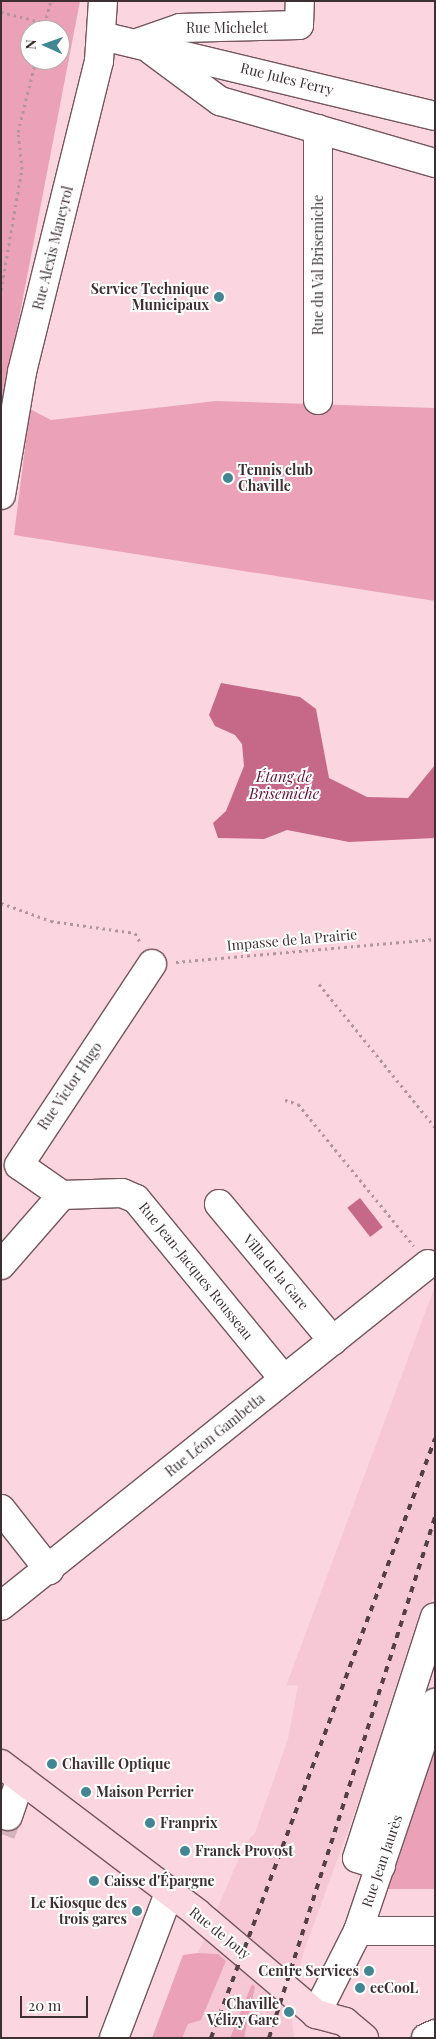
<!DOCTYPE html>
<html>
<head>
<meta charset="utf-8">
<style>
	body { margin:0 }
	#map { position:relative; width:436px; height:2039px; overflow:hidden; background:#fbd5df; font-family:"Playfair Display",serif }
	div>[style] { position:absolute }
	.built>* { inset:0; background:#f6c8d5 }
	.green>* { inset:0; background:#eba2b8 }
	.water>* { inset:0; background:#c66888; transform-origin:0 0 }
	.minor-tunnel>* { height:28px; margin-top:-14px; transform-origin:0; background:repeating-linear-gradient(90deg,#d5b4bd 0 28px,transparent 0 42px) }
	.path>* { height:3px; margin-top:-1.5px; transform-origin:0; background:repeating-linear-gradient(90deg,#b3969d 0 2.5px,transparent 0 6.5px) }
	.roads { filter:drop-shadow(1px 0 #75565f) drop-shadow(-1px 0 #75565f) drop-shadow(0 1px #75565f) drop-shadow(0 -1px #75565f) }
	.minor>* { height:28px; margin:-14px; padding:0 14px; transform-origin:14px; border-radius:14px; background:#fff }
	.major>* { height:28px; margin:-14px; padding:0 14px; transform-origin:14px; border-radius:14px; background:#fbd7e2 }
	.rail>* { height:4px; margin-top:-2px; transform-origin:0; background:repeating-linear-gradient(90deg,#524045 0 6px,transparent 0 12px) }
	.dots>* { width:14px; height:14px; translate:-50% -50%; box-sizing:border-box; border:2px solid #fff; border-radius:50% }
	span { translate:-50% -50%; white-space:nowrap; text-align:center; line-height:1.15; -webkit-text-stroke:4px #fff; paint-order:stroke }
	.street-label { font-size:14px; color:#3e2f33 }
	.poi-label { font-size:14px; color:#3e2f33; font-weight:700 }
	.right { translate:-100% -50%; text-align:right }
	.left { translate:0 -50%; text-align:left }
	.water-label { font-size:15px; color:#650e35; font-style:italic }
	.frame { position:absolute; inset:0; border:2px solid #3e2f33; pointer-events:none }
	.north { position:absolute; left:20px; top:20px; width:50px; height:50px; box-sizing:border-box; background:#fff; border:1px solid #b2acad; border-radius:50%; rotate:272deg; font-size:14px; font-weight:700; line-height:20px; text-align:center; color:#3e2f33 }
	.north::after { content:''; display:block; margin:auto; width:18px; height:22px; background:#418692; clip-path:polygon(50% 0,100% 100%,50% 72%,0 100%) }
	.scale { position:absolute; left:20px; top:1996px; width:68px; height:22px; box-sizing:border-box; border:2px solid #3e2f33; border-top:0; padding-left:6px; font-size:15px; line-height:18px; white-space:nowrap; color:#3e2f33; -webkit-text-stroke:4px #fff; paint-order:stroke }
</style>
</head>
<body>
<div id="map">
	<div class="built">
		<i style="clip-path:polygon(435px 1286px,435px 1592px,304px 1951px,290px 2002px,294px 2038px,161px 2038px,246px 1842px,255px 1833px,288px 1739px,298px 1685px,286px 1686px)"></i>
	</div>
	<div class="green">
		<i style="clip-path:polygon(evenodd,1px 1px,80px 1px,1px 412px,1px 1px,30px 30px,60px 30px,60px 60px,30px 60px,30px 30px)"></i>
		<i style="clip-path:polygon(216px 401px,435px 408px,435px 601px,14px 535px,30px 409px,51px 420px)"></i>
		<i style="clip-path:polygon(435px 1744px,435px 1889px,384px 1889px)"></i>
		<i style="clip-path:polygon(197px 1953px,218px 1954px,226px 1961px,201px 2020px,188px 2024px,182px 2038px,152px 2038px,183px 1955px)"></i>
		<i style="clip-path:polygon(252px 1984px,255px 1987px,244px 2038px,230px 2038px)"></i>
	</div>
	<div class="water">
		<i style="clip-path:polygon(221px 683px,300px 697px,316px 709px,329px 778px,367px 797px,408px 798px,435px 765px,435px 838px,349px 842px,287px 830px,264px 839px,218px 838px,213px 823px,226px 811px,244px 766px,242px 744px,235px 735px,215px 726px,209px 715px)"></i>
		<i style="left:360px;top:1198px;width:37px;height:16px;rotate:52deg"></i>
	</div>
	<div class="minor-tunnel">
		<i style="left:1px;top:1834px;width:19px;rotate:-69deg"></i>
	</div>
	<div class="path">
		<i style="left:1px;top:12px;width:45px;rotate:14deg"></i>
		<i style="left:43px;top:30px;width:30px;rotate:-75deg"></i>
		<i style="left:1px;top:290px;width:123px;rotate:-80.2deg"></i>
		<i style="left:22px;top:169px;width:37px;rotate:-96deg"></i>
		<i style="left:18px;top:132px;width:74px;rotate:-76deg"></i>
		<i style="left:1px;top:903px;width:53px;rotate:19.8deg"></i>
		<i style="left:51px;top:921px;width:85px;rotate:8.1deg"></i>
		<i style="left:135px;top:933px;width:10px;rotate:61deg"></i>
		<i style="left:176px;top:962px;width:260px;rotate:-5.1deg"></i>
		<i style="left:319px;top:984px;width:184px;rotate:51deg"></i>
		<i style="left:285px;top:1100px;width:14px;rotate:17deg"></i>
		<i style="left:298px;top:1104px;width:183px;rotate:50.8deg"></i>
	</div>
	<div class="roads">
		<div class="minor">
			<i style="left:102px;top:36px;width:342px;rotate:13.5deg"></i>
			<i style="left:140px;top:42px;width:42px;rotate:-19.3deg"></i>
			<i style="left:180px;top:28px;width:119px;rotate:-1.4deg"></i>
			<i style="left:299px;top:25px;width:24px;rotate:-88deg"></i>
			<i style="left:151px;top:50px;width:86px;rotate:36.5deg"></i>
			<i style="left:220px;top:101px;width:224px;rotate:16.1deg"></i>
			<i style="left:318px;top:129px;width:271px;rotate:90deg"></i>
			<i style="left:1px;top:495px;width:125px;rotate:-80.3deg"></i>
			<i style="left:22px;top:372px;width:320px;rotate:-76.1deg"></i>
			<i style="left:99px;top:61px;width:60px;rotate:-86.2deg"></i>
			<i style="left:62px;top:1195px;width:60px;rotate:-1.9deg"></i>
			<i style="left:122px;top:1193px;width:15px;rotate:23deg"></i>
			<i style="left:136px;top:1199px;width:233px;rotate:50.6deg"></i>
			<i style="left:62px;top:1195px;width:52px;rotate:-145.1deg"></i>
			<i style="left:19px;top:1165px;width:241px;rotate:-56.5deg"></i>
			<i style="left:219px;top:1204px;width:178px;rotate:50.2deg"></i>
			<i style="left:1px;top:1265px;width:93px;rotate:-48.9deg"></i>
			<i style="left:1px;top:1509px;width:78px;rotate:51.8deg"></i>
			<i style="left:1px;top:1606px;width:547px;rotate:-38.69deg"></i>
			<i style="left:8px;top:1816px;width:39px;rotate:-71deg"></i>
			<i style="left:381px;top:1866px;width:25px;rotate:-162deg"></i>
			<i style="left:357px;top:1858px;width:253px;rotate:-72.1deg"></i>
			<i style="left:358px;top:1931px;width:77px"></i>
			<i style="left:316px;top:2014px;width:93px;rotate:-63.2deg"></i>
			<i style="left:358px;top:1931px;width:241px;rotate:-71.3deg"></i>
			<i style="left:114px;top:2038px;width:155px;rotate:-69.2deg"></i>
			<i style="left:426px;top:2038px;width:10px;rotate:-24deg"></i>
		</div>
		<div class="major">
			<i style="left:1px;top:1764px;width:246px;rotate:37.2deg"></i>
			<i style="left:197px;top:1913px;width:156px;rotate:40.3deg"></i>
			<i style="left:316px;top:2014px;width:30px;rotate:15deg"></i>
			<i style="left:345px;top:2022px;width:25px;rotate:40deg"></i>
		</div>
	</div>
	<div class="rail">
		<i style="left:211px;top:2038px;width:640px;rotate:-69.5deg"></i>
		<i style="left:269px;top:2038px;width:547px;rotate:-72.33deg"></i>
	</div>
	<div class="dots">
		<i style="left:219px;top:297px;background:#418692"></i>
		<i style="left:228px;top:478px;background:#418692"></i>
		<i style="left:52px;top:1764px;background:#418692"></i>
		<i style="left:86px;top:1792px;background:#418692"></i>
		<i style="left:150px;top:1823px;background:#418692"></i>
		<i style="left:185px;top:1851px;background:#418692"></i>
		<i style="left:94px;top:1881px;background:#418692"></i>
		<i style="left:137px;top:1911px;background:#418692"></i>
		<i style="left:369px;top:1971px;background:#418692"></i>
		<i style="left:360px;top:1988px;background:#418692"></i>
		<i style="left:289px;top:2012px;background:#418692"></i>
	</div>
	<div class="street-label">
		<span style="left:227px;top:28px">Rue Michelet</span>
		<span style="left:287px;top:79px;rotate:14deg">Rue Jules Ferry</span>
		<span style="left:53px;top:248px;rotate:-76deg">Rue Alexis Maneyrol</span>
		<span style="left:318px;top:265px;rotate:-90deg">Rue du Val Brisemiche</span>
		<span style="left:292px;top:940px;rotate:-5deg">Impasse de la Prairie</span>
		<span style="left:70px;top:1086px;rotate:-56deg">Rue Victor Hugo</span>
		<span style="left:196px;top:1271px;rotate:51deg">Rue Jean-Jacques Rousseau</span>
		<span style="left:276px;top:1272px;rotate:50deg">Villa de la Gare</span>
		<span style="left:215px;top:1435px;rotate:-39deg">Rue Léon Gambetta</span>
		<span style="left:382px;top:1861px;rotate:-71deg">Rue Jean Jaurès</span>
		<span style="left:220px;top:1933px;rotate:39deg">Rue de Jouy</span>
	</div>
	<div class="poi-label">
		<span class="right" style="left:209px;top:297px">Service Technique<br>Municipaux</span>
		<span class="left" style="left:238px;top:478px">Tennis club<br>Chaville</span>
		<span class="left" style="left:62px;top:1764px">Chaville Optique</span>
		<span class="left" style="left:96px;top:1792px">Maison Perrier</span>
		<span class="left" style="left:160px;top:1823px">Franprix</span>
		<span class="left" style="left:195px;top:1851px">Franck Provost</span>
		<span class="left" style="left:104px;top:1881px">Caisse d'Épargne</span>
		<span class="right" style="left:127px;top:1911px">Le Kiosque des<br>trois gares</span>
		<span class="right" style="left:359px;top:1971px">Centre Services</span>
		<span class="left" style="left:370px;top:1988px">eeCooL</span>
		<span class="right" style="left:279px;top:2012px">Chaville<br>Vélizy Gare</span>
	</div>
	<div class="water-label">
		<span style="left:284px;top:785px">Étang de<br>Brisemiche</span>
	</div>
	<div class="frame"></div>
	<div class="north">N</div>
	<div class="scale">20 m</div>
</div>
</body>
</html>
